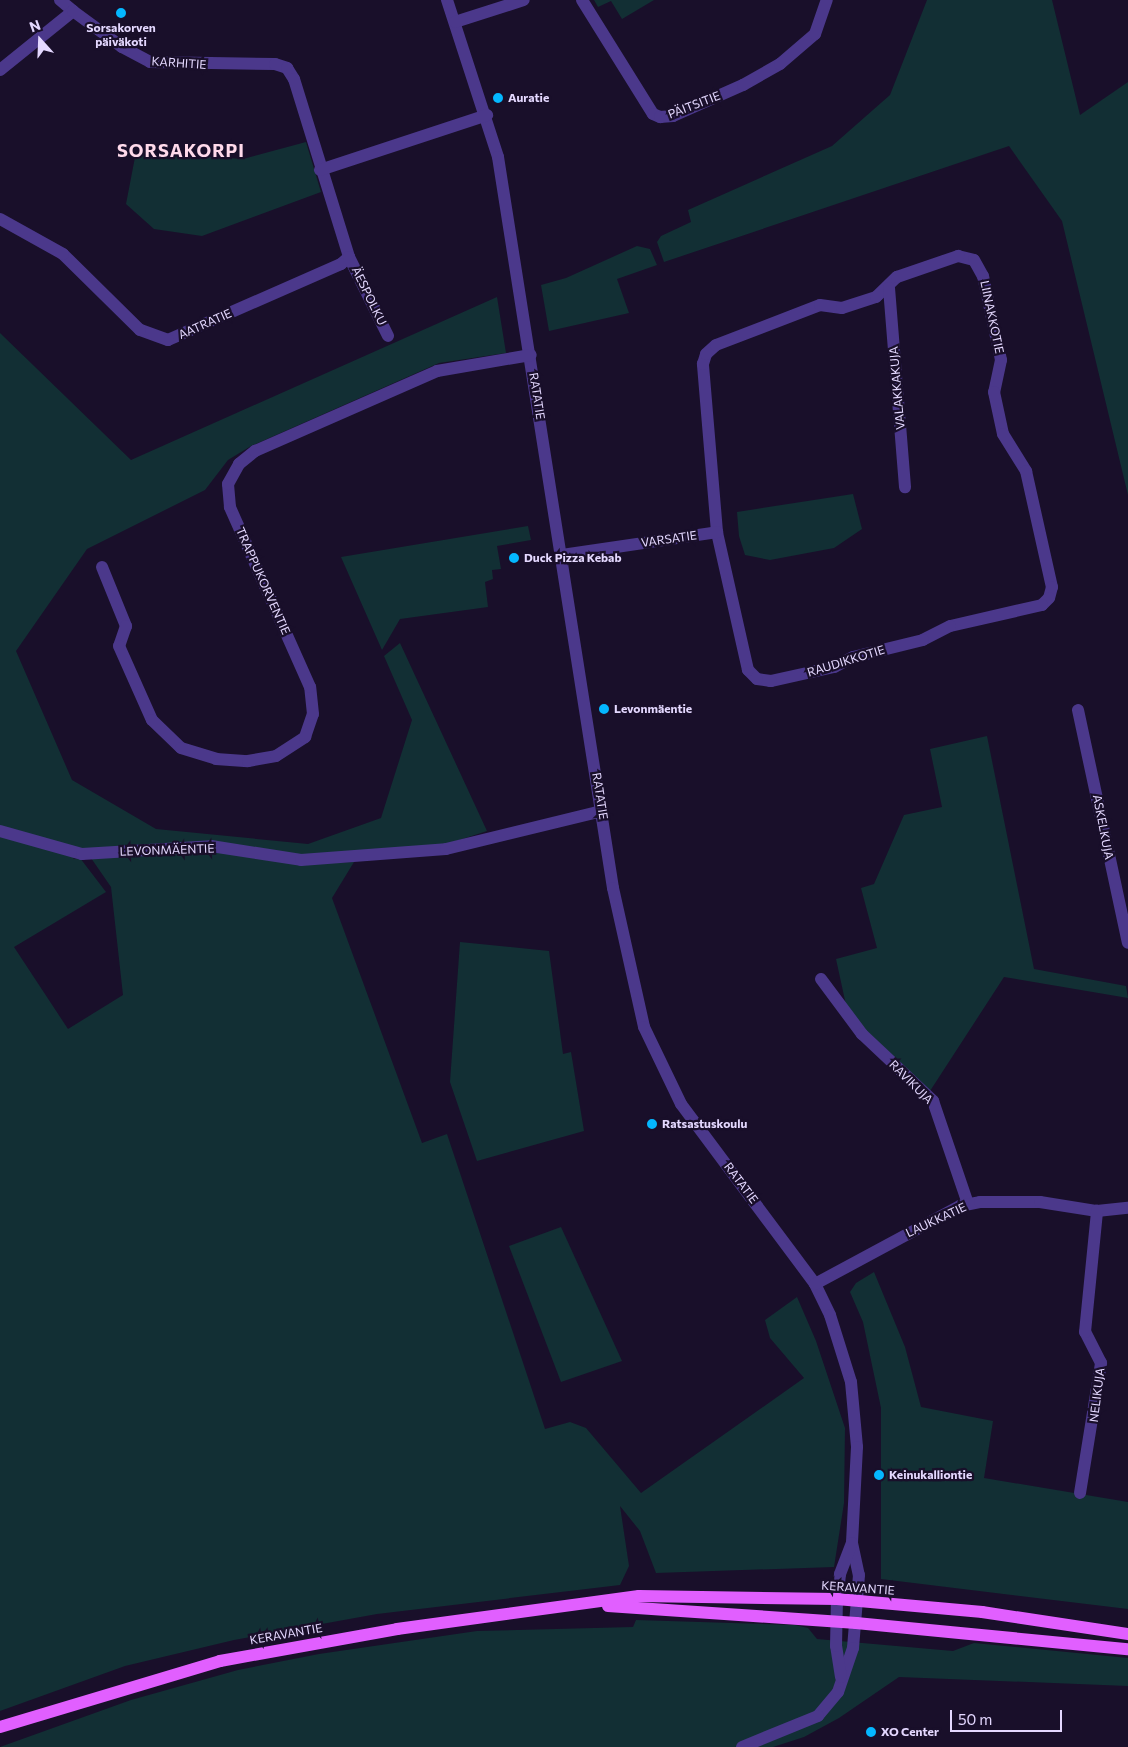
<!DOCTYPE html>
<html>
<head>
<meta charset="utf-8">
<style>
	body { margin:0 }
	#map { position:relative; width:1128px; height:1747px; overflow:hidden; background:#190f2a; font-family:Commissioner,sans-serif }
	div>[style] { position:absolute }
	.green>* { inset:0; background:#122f34 }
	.minor>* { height:12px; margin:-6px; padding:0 6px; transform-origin:6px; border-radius:6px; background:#4b388b }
	.major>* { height:12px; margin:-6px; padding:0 6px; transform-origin:6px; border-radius:6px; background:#e15fff }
	.dots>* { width:14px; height:14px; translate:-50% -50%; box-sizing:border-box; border:2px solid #190f2a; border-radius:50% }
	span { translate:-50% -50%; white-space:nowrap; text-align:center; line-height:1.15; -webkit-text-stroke:4.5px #190f2a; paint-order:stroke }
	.poi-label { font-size:12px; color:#e4d8ff; font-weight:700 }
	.left { translate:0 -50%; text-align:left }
	.street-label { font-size:12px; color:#e4d8ff }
	.district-label { font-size:18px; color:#ffdaeb; font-weight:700; letter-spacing:1px }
	.north { position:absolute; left:15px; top:15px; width:50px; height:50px; -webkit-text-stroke:4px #190f2a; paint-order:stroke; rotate:340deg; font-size:14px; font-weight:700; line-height:20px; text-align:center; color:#e4d8ff }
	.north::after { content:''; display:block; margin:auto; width:18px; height:22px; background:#e4d8ff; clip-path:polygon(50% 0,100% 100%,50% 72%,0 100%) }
	.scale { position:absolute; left:950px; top:1710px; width:112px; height:22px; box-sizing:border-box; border:2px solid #e4d8ff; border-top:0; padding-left:6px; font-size:15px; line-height:18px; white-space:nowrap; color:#e4d8ff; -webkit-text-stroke:4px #190f2a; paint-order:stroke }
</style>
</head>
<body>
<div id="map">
	<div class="green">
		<i style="clip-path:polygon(594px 0,654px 0,622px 19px,611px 1px,598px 7px)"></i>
		<i style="clip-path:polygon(927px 0,1052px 0,1080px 115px,1128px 82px,1128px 495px,1062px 221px,1009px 146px,664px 262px,657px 242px,661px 236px,691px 222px,688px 210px,832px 146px,890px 95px)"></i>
		<i style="clip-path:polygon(306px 142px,321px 192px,202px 236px,154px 229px,126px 204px,136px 152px,243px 159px)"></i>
		<i style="clip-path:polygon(637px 246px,650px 249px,657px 265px,617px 279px,629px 313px,549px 331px,541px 285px,566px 278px)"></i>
		<i style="clip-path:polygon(497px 297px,506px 353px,439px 363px,251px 446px,228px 460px,205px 490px,87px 549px,16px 651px,72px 780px,156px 829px,308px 844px,381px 818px,412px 720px,384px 656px,400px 643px,487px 831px,444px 845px,302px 857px,210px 843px,81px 850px,73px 859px,80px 858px,106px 892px,14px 947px,68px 1029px,123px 995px,111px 887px,91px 858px,211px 851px,303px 864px,354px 862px,332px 898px,422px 1143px,447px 1134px,545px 1429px,570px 1422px,586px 1428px,641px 1493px,804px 1378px,770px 1338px,765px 1320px,797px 1297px,816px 1341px,845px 1428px,844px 1503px,834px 1567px,656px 1573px,640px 1531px,620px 1506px,629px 1566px,620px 1585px,377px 1614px,234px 1640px,125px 1666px,0 1711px,0 333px,131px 460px)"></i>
		<i style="clip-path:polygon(853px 494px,862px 529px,834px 548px,770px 560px,745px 555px,739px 536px,737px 512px)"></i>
		<i style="clip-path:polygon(528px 526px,531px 540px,497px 546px,501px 569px,492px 570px,493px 579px,485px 582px,488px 607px,400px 619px,382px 650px,341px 557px)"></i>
		<i style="clip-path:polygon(987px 736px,1034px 969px,1126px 986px,1128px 998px,1004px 977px,930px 1091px,866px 1030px,846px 1005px,836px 959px,877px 948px,861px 888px,874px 884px,904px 815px,942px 807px,930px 749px)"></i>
		<i style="clip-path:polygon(460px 942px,549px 951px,563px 1054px,571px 1052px,584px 1131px,477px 1161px,450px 1082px)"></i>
		<i style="clip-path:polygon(561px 1227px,622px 1361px,561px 1382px,509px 1246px)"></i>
		<i style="clip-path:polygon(874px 1272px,905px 1347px,921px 1407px,993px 1421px,984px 1478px,1128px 1502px,1128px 1609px,881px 1579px,881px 1408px,863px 1322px,850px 1292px,856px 1283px)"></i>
		<i style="clip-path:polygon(636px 1620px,795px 1625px,808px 1628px,817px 1639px,953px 1651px,974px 1643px,1128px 1658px,1128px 1686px,899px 1677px,839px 1718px,804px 1737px,773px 1747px,0 1747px,131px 1700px,238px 1670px,319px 1654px,477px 1631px,633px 1627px)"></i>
	</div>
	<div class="minor">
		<i style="left:60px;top:0;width:17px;rotate:40deg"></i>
		<i style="left:447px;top:0;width:165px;rotate:72deg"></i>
		<i style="left:498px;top:157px;width:740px;rotate:81.06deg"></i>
		<i style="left:613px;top:888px;width:142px;rotate:77.4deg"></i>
		<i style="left:644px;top:1027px;width:85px;rotate:64.3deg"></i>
		<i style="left:681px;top:1104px;width:224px;rotate:53.3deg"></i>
		<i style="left:815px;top:1284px;width:34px;rotate:64deg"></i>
		<i style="left:830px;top:1315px;width:70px;rotate:72.6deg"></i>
		<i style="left:851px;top:1382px;width:65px;rotate:84.7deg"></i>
		<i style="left:857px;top:1447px;width:96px;rotate:93deg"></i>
		<i style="left:852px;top:1543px;width:33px;rotate:78deg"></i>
		<i style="left:859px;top:1575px;width:73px;rotate:94.7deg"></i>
		<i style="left:853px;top:1648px;width:46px;rotate:108.8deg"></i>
		<i style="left:838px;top:1692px;width:31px;rotate:130deg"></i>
		<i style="left:818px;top:1716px;width:82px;rotate:157.8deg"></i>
		<i style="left:582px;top:0;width:134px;rotate:58.1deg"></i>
		<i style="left:653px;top:114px;width:8px;rotate:23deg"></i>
		<i style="left:660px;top:117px;width:13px;rotate:-4deg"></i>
		<i style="left:673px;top:116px;width:77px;rotate:-23.9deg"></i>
		<i style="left:743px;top:85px;width:43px;rotate:-29.6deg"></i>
		<i style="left:780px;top:64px;width:46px;rotate:-40.6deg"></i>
		<i style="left:815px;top:34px;width:36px;rotate:-71deg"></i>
		<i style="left:455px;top:22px;width:72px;rotate:-17.7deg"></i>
		<i style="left:0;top:70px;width:94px;rotate:-38.9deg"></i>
		<i style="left:73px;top:11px;width:61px;rotate:36.3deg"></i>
		<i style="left:122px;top:47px;width:32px;rotate:28deg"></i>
		<i style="left:150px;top:62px;width:125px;rotate:0.9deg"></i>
		<i style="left:275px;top:64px;width:13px;rotate:18deg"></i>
		<i style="left:287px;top:68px;width:13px;rotate:58deg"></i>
		<i style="left:294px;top:79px;width:186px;rotate:72.8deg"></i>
		<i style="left:349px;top:257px;width:11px;rotate:139deg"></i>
		<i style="left:341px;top:264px;width:189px;rotate:156.3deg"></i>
		<i style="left:168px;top:340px;width:30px;rotate:-160deg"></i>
		<i style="left:140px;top:330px;width:108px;rotate:-135.4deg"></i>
		<i style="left:63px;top:254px;width:72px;rotate:-150.9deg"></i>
		<i style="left:320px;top:170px;width:176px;rotate:-18.2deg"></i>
		<i style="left:958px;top:256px;width:16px;rotate:14deg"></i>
		<i style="left:974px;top:260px;width:18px;rotate:61deg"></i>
		<i style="left:983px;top:276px;width:86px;rotate:77.9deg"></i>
		<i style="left:1001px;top:360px;width:33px;rotate:102deg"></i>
		<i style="left:994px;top:392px;width:43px;rotate:77.9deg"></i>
		<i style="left:1003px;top:434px;width:44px;rotate:58.1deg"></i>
		<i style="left:1026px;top:471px;width:119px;rotate:77.4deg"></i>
		<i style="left:1052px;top:587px;width:11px;rotate:105deg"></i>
		<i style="left:1049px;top:598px;width:10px;rotate:135deg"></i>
		<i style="left:1042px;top:605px;width:94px;rotate:167.1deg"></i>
		<i style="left:950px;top:626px;width:30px;rotate:153deg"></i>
		<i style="left:923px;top:640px;width:72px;rotate:166.3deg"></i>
		<i style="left:853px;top:657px;width:21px;rotate:152deg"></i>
		<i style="left:834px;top:667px;width:65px;rotate:167.5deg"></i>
		<i style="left:771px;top:681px;width:14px;rotate:-172deg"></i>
		<i style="left:757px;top:679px;width:13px;rotate:-135deg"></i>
		<i style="left:748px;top:670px;width:141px;rotate:-102.7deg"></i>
		<i style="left:717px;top:532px;width:169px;rotate:-94.8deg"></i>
		<i style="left:703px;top:364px;width:10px;rotate:-73deg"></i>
		<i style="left:706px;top:354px;width:13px;rotate:-42deg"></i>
		<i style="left:716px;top:345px;width:111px;rotate:-21deg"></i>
		<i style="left:820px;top:305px;width:22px;rotate:8deg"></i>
		<i style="left:842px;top:308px;width:36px;rotate:-18deg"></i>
		<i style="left:876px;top:297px;width:29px;rotate:-44deg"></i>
		<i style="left:897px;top:277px;width:65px;rotate:-19deg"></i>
		<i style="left:349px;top:257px;width:88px;rotate:63.7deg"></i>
		<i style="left:889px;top:288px;width:200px;rotate:85.4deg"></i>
		<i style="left:562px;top:555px;width:157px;rotate:-8.4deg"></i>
		<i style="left:102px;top:567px;width:64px;rotate:67.9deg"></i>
		<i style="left:126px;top:626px;width:21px;rotate:109deg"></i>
		<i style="left:119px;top:646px;width:81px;rotate:66deg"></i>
		<i style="left:152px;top:720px;width:40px;rotate:44deg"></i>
		<i style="left:181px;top:748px;width:37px;rotate:17deg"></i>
		<i style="left:216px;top:759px;width:32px;rotate:4deg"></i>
		<i style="left:248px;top:761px;width:28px;rotate:-10deg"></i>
		<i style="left:276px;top:756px;width:35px;rotate:-33deg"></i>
		<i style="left:305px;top:737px;width:24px;rotate:-71deg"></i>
		<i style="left:313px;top:714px;width:27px;rotate:-96deg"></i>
		<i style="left:310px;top:687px;width:197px;rotate:-114deg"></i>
		<i style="left:230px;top:507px;width:23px;rotate:-95deg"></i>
		<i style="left:228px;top:484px;width:23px;rotate:-61deg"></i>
		<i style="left:239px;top:464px;width:21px;rotate:-39deg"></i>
		<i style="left:255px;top:451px;width:199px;rotate:-23.7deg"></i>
		<i style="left:437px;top:371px;width:95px;rotate:-9.7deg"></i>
		<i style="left:1078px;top:710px;width:238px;rotate:77.9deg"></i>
		<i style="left:0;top:831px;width:85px;rotate:15.7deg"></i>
		<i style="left:82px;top:854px;width:129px;rotate:-3.5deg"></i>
		<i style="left:211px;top:846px;width:91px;rotate:8.8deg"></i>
		<i style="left:301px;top:860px;width:145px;rotate:-4.3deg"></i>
		<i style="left:446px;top:849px;width:161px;rotate:-13.7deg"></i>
		<i style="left:821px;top:979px;width:69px;rotate:53.3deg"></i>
		<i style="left:862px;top:1034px;width:98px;rotate:43.3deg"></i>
		<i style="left:933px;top:1101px;width:109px;rotate:71.2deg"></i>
		<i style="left:815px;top:1284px;width:165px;rotate:-28.3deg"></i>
		<i style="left:960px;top:1206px;width:20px;rotate:-11deg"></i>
		<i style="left:980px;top:1202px;width:60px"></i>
		<i style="left:1040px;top:1202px;width:58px;rotate:9deg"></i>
		<i style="left:1097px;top:1211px;width:31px;rotate:-6deg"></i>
		<i style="left:1080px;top:1493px;width:132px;rotate:-80.8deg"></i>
		<i style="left:1101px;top:1363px;width:35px;rotate:-117deg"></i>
		<i style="left:1085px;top:1332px;width:122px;rotate:-84.3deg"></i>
		<i style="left:841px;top:1677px;width:31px;rotate:-99deg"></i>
		<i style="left:836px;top:1646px;width:47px;rotate:-88.8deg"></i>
		<i style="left:837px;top:1599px;width:25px;rotate:-83deg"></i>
		<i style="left:840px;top:1574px;width:33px;rotate:-69deg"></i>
	</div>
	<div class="major">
		<i style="left:608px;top:1606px;width:249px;rotate:3.9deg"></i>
		<i style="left:856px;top:1623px;width:273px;rotate:5.5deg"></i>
		<i style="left:0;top:1727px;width:230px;rotate:-16.7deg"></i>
		<i style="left:220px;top:1661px;width:180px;rotate:-10.2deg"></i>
		<i style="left:397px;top:1629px;width:244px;rotate:-7.8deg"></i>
		<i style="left:639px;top:1596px;width:198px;rotate:0.9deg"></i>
		<i style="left:837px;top:1599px;width:146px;rotate:5.1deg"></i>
		<i style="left:982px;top:1612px;width:148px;rotate:8.6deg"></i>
	</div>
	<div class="dots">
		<i style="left:121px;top:13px;background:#04b7ff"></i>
		<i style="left:498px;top:98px;background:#04b7ff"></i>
		<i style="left:514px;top:558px;background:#04b7ff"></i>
		<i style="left:604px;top:709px;background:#04b7ff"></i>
		<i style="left:652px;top:1124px;background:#04b7ff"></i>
		<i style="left:879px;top:1475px;background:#04b7ff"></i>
		<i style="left:871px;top:1732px;background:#04b7ff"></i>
	</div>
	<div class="poi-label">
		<span style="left:121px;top:35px">Sorsakorven<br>päiväkoti</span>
		<span class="left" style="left:508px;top:98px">Auratie</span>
		<span class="left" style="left:524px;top:558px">Duck Pizza Kebab</span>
		<span class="left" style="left:614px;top:709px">Levonmäentie</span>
		<span class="left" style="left:662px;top:1124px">Ratsastuskoulu</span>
		<span class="left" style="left:889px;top:1475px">Keinukalliontie</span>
		<span class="left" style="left:881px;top:1732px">XO Center</span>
	</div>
	<div class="street-label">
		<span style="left:179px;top:63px;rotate:4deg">KARHITIE</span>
		<span style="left:694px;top:105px;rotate:-21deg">PÄITSITIE</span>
		<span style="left:369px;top:296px;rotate:64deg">ÄESPOLKU</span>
		<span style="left:992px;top:317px;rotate:78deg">LIINAKKOTIE</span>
		<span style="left:205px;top:324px;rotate:-24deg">AATRATIE</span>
		<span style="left:897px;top:388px;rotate:-95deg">VALAKKAKUJA</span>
		<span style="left:537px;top:396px;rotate:81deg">RATATIE</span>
		<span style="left:669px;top:539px;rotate:-8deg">VARSATIE</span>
		<span style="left:263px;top:581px;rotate:66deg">TRAPPUKORVENTIE</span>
		<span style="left:846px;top:661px;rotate:-17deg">RAUDIKKOTIE</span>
		<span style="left:600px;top:796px;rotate:81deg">RATATIE</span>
		<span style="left:1103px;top:827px;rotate:79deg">ASKELKUJA</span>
		<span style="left:167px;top:850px;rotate:-2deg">LEVONMÄENTIE</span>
		<span style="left:911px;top:1082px;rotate:45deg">RAVIKUJA</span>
		<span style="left:741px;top:1183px;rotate:53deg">RATATIE</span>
		<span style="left:936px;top:1220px;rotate:-25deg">LAUKKATIE</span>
		<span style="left:1097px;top:1395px;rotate:-83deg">NELIKUJA</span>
		<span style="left:858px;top:1588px;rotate:4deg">KERAVANTIE</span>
		<span style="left:286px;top:1634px;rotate:-10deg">KERAVANTIE</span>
	</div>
	<div class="district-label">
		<span style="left:181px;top:150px">SORSAKORPI</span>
	</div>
	<div class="north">N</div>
	<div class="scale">50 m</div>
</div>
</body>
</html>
